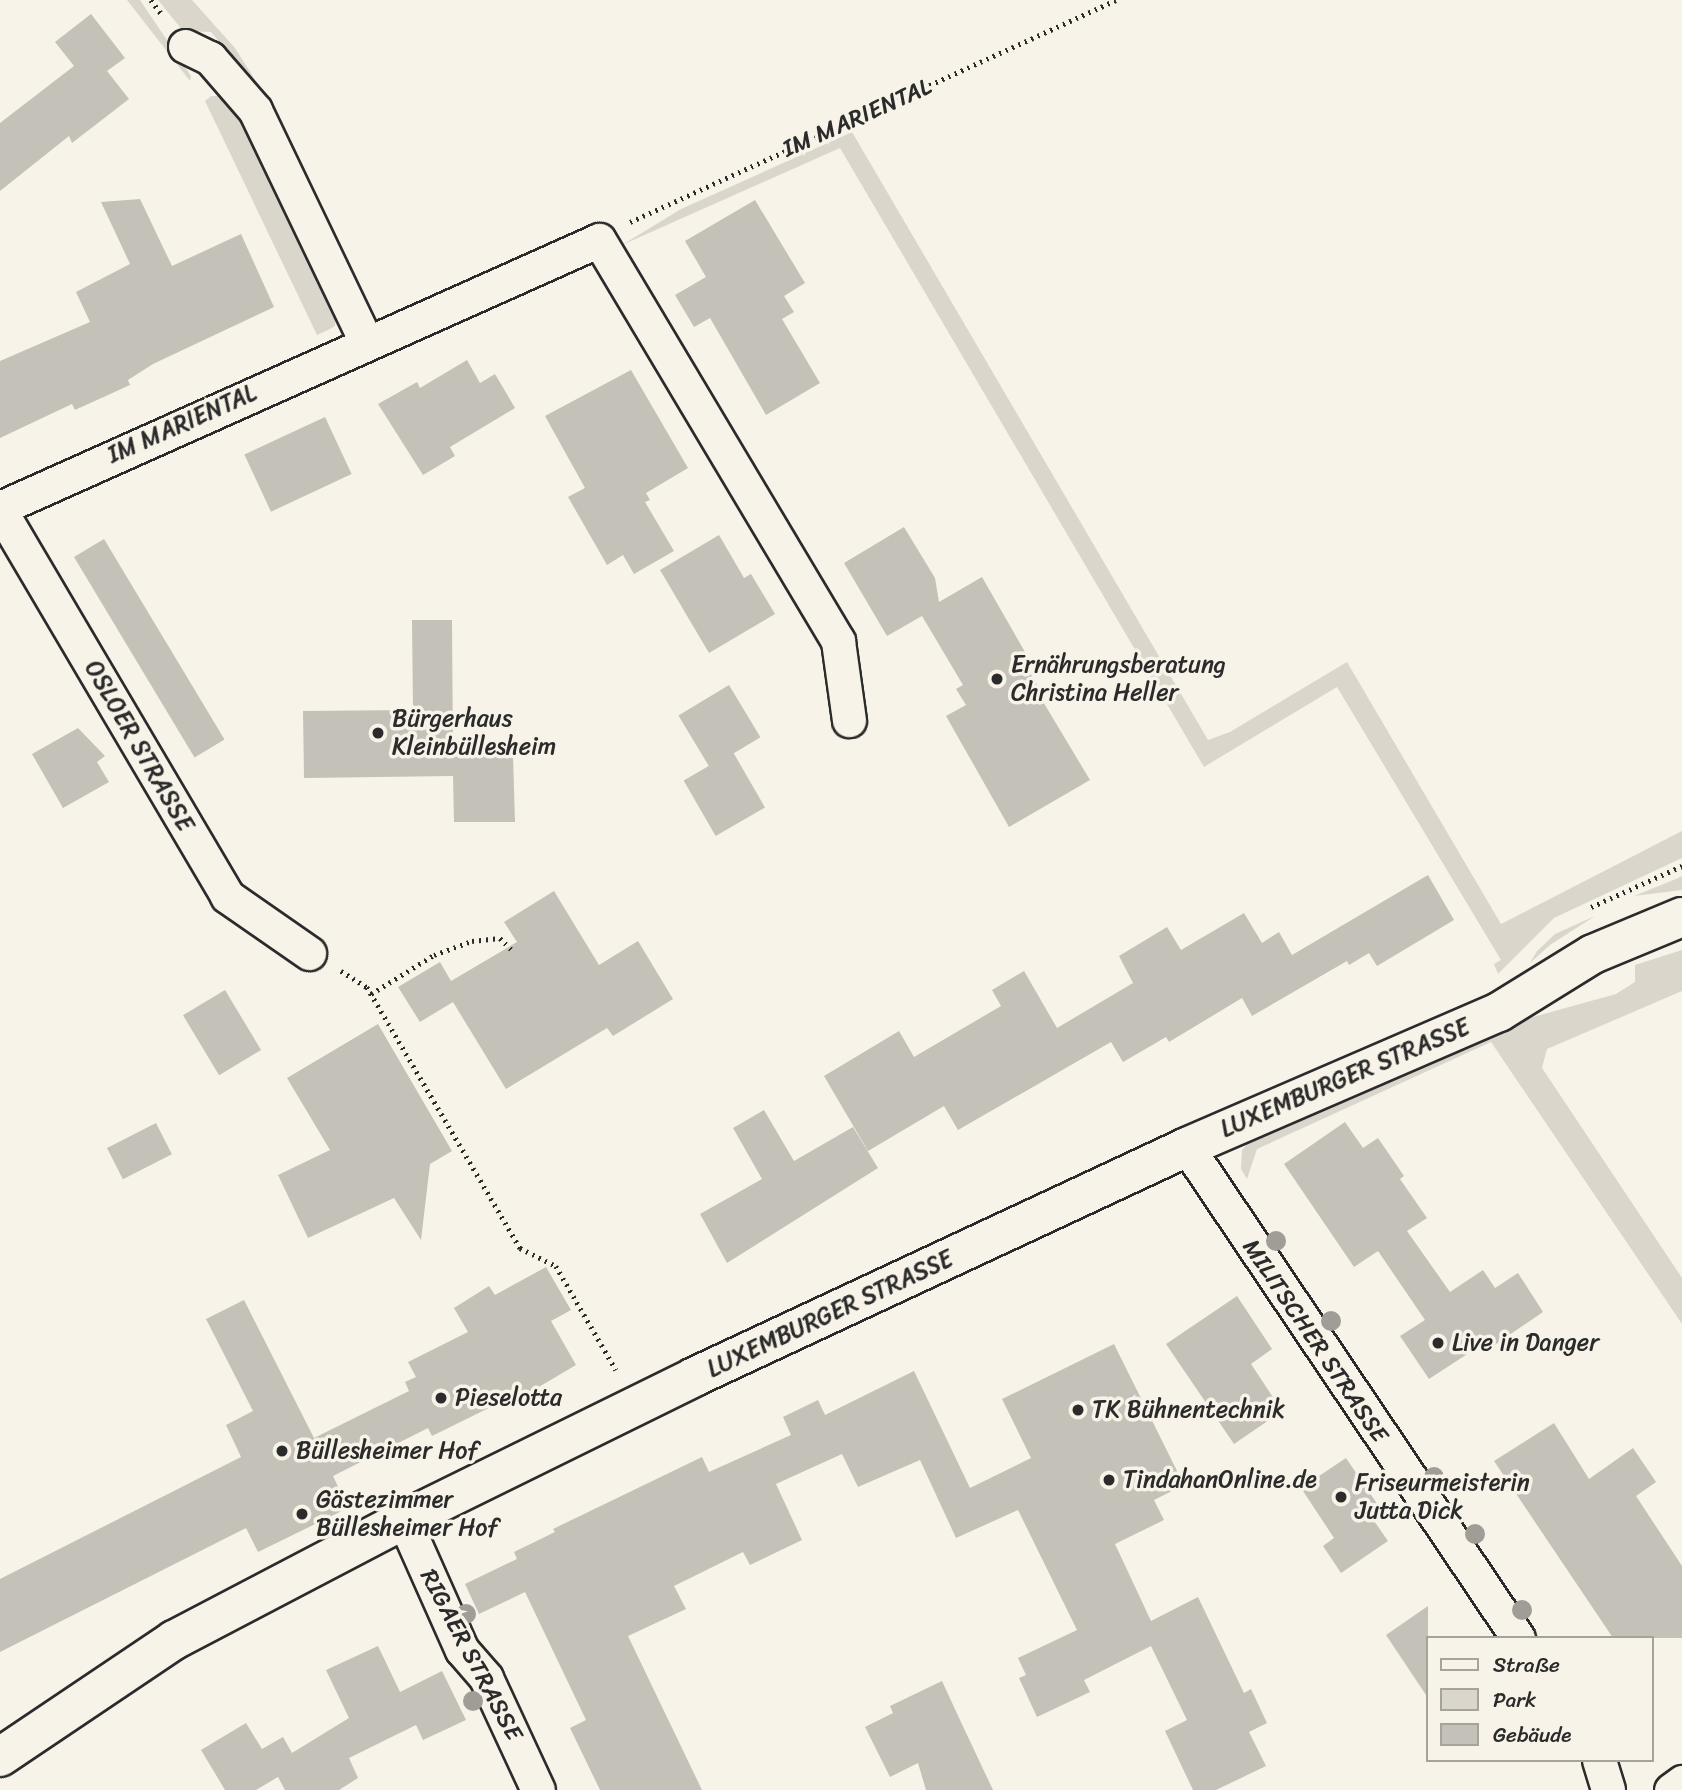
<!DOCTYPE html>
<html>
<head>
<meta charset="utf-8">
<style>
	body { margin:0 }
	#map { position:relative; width:1682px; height:1790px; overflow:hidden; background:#f7f3e8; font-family:Sriracha,sans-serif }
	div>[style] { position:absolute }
	.green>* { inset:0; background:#dad6cc }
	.building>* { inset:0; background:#c4c1b9; transform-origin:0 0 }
	.path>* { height:4.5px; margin-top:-2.25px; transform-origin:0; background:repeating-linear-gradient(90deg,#2b2b2b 0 2px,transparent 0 7px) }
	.roads { filter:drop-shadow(2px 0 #2b2b2b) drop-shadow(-2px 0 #2b2b2b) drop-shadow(0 2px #2b2b2b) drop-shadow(0 -2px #2b2b2b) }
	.street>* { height:33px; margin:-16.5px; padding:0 16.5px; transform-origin:16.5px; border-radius:16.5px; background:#f7f3e8 }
	.secondary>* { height:38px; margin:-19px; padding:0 19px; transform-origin:19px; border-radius:19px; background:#f7f3e8 }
	.trees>* { width:20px; height:20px; margin:-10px; border-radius:50%; background:#9f9d96 }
	.dots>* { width:19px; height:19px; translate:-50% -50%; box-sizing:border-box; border:4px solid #f7f3e8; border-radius:50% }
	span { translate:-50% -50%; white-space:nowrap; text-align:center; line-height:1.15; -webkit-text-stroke:7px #f7f3e8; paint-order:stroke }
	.street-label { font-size:24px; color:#2b2b2b }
	.poi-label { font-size:24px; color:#2b2b2b }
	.left { translate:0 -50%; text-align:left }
	.legend { position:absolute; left:1426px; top:1636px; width:228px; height:126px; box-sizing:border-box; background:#f7f3e8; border:2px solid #a5a39c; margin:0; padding:9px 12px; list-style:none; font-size:21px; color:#2b2b2b }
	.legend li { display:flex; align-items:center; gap:14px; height:35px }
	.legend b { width:35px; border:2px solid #a5a39c }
</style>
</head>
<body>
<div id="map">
	<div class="green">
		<i style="clip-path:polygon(127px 0,140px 0,191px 76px,190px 81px)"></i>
		<i style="clip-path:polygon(158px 0,192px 0,235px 48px,264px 94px,211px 32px,183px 31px)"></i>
		<i style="clip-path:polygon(211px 96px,218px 96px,245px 124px,336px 315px,335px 326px,328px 330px,317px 335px,205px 101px)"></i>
		<i style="clip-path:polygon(852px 132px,1208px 740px,1230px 732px,1347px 662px,1501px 924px,1682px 831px,1682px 858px,1554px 918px,1498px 974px,1494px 964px,1501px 960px,1337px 687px,1204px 767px,840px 148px,622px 245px,681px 209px)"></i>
		<i style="clip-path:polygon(1682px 876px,1682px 890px,1634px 896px,1676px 879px)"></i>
		<i style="clip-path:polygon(1595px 916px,1550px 945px,1530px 963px,1537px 951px,1555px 934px)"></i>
		<i style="clip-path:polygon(1682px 950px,1682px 991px,1547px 1049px,1542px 1068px,1682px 1278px,1682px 1324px,1491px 1042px,1257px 1149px,1247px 1179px,1241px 1169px,1242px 1150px,1251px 1140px,1533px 1017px,1616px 994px,1635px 982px,1635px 965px)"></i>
	</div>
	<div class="building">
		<i style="clip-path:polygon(91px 14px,125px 58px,107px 71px,129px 99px,72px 143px,69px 136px,0 191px,0 123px,74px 66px,55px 42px)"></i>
		<i style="clip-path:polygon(140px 199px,172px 266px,241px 234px,274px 307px,153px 364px,128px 380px,130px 385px,75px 410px,72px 404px,0 438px,0 361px,90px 322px,76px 292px,130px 264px,101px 202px)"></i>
		<i style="clip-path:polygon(755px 200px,805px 283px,784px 296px,794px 312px,782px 319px,820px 383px,766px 415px,710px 318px,694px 327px,675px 295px,706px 277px,685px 241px)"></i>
		<i style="clip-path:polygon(467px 360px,480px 383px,495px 374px,515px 408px,450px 447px,455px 456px,423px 475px,378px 404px,417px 382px,420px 388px)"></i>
		<i style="clip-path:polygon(631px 370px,688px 468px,646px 493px,650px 500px,645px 502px,674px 551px,634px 574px,623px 555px,607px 565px,568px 497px,585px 488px,545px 416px)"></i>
		<i style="left:325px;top:417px;width:63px;height:89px;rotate:65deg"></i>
		<i style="clip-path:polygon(904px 527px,935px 578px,939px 602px,982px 577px,1029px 659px,1024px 663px,1042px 693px,1039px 695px,1090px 780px,1009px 827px,946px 716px,966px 705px,956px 689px,963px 685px,922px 616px,887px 636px,844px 563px)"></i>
		<i style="clip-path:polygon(719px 535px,744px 578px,751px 574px,775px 614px,709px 653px,660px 570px)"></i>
		<i style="left:104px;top:539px;width:234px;height:35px;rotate:59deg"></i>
		<i style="clip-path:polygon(412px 620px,452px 620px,453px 756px,513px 755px,515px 822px,454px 822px,453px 776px,304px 778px,303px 711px,413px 710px)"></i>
		<i style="left:729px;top:685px;width:61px;height:59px;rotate:59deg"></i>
		<i style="clip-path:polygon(78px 728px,105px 756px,97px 762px,109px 782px,63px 808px,32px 754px)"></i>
		<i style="left:733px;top:752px;width:64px;height:57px;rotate:60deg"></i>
		<i style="clip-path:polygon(1428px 875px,1454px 920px,1377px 966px,1369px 953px,1349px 965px,1347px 961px,1252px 1016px,1242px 998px,1169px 1042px,1166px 1037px,1123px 1062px,1111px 1042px,958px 1130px,944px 1106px,868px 1151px,824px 1076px,899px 1031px,914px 1057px,1001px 1006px,992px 990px,1024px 971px,1057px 1028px,1133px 983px,1119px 956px,1167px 927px,1181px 950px,1244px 913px,1262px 943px,1279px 932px,1292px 955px)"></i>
		<i style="clip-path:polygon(554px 891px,599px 965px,638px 941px,673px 999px,613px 1036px,607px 1028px,506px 1089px,453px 1002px,420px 1022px,398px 987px,440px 962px,451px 981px,517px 942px,504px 922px)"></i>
		<i style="left:225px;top:990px;width:70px;height:49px;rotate:59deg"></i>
		<i style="clip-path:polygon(378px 1024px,452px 1151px,430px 1164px,421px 1240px,394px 1198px,308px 1238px,278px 1175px,330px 1150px,287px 1078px)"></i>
		<i style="clip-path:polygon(764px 1110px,794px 1161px,853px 1127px,878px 1168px,727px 1263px,700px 1214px,762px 1179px,733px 1128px)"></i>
		<i style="clip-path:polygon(1345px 1122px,1363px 1148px,1378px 1138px,1404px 1176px,1400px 1179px,1427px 1218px,1407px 1231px,1450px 1292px,1483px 1270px,1495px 1288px,1518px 1273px,1543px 1312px,1483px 1353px,1478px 1347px,1429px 1379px,1400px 1336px,1425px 1320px,1378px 1251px,1354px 1267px,1284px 1164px)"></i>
		<i style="left:156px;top:1123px;width:35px;height:55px;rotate:63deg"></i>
		<i style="clip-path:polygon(546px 1267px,571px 1310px,551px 1321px,576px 1365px,510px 1404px,507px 1399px,432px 1436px,428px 1428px,333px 1476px,348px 1508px,258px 1552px,246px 1528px,0 1652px,0 1579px,241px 1457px,226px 1425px,253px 1411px,206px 1319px,244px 1300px,314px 1438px,409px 1391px,405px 1382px,416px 1377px,408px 1362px,468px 1332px,454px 1308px,489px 1286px,495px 1295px)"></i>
		<i style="clip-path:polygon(1237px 1296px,1272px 1349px,1251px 1364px,1282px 1411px,1234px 1444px,1166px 1344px)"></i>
		<i style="clip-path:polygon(1114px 1344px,1184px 1485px,1154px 1500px,1164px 1520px,1115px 1544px,1151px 1621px,1198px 1597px,1244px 1693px,1251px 1689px,1267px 1723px,1249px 1732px,1266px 1766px,1216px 1790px,1193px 1790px,1165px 1731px,1187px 1720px,1151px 1646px,1084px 1680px,1090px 1692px,1037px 1717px,1019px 1678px,1026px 1675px,1018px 1658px,1077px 1630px,1018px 1510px,956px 1538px,920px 1460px,858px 1487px,842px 1454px,776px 1484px,802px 1540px,750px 1565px,743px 1552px,674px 1586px,686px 1609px,628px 1636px,702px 1790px,600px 1790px,570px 1728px,586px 1720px,525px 1592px,479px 1614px,465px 1584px,517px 1559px,514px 1552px,555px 1532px,553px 1529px,702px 1457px,709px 1472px,791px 1435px,783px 1417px,818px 1400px,825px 1415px,914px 1371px,970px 1488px,1031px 1458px,1002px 1399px)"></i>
		<i style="clip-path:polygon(1554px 1423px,1589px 1479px,1633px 1448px,1656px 1482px,1636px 1496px,1682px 1566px,1682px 1638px,1613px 1638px,1494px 1461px)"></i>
		<i style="clip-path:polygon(1346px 1458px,1380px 1508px,1370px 1515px,1388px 1541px,1341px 1573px,1323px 1546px,1334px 1538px,1301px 1488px)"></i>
		<i style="clip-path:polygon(1428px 1606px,1428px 1698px,1386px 1635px)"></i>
		<i style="clip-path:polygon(378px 1646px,400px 1692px,442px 1671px,466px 1720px,423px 1740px,416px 1725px,349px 1758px,358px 1778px,339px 1790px,285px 1790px,278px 1777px,256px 1790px,225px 1790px,201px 1750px,246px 1723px,262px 1749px,283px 1737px,292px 1753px,349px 1718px,326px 1670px)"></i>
		<i style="clip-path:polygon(942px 1681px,960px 1720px,993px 1790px,926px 1790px,918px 1763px,890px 1777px,865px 1727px,893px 1713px,890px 1706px)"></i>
	</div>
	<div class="path">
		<i style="left:151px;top:0;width:20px;rotate:53deg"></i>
		<i style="left:630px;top:222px;width:534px;rotate:-24.55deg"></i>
		<i style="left:1591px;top:907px;width:100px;rotate:-24.3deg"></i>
		<i style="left:341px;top:971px;width:31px;rotate:32deg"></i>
		<i style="left:367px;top:987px;width:303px;rotate:59.6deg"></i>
		<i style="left:520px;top:1248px;width:40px;rotate:26.6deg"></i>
		<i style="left:556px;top:1266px;width:120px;rotate:60deg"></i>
		<i style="left:371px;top:994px;width:74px;rotate:-31.8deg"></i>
		<i style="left:434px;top:955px;width:40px;rotate:-20.2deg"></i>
		<i style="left:472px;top:941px;width:28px;rotate:-6deg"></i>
		<i style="left:500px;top:938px;width:20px;rotate:45deg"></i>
	</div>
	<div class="roads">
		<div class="street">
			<i style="left:185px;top:46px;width:28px;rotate:26deg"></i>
			<i style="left:210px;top:58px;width:69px;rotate:49.1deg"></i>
			<i style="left:255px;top:110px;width:257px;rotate:64.4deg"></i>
			<i style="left:0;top:508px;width:656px;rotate:-24.1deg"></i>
			<i style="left:599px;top:240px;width:467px;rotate:59.2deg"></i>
			<i style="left:838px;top:641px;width:80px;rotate:82.1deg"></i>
			<i style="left:0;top:510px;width:448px;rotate:59.5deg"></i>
			<i style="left:227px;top:896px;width:100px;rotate:34.8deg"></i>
			<i style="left:1187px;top:1147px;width:592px;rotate:56.01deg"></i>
			<i style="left:404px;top:1520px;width:142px;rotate:66deg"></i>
			<i style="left:462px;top:1650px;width:37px;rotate:49deg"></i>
			<i style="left:486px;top:1678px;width:123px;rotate:65.1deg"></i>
			<i style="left:1599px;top:1760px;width:31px;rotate:73deg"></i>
			<i style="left:1671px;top:1790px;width:14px;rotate:-36deg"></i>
		</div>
		<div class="secondary">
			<i style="left:0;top:1757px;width:210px;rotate:-33.9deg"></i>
			<i style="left:174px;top:1640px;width:259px;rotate:-27.6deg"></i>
			<i style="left:404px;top:1520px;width:323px;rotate:-26.2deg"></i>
			<i style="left:694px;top:1377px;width:544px;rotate:-25.01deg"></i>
			<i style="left:1187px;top:1147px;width:340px;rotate:-23.4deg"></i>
			<i style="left:1499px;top:1012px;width:110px;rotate:-31.7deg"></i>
			<i style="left:1593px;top:954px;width:96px;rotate:-22.6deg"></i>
		</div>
	</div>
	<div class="trees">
		<i style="left:1276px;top:1241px"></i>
		<i style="left:1331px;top:1321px"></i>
		<i style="left:1434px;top:1477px"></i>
		<i style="left:1475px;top:1534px"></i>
		<i style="left:1522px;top:1610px"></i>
		<i style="left:466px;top:1614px"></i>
		<i style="left:473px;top:1701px"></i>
	</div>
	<div class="dots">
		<i style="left:997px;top:679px;background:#2b2b2b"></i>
		<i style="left:378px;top:733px;background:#2b2b2b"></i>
		<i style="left:1438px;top:1343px;background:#2b2b2b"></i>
		<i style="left:441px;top:1398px;background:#2b2b2b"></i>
		<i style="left:1078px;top:1410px;background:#2b2b2b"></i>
		<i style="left:282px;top:1451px;background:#2b2b2b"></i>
		<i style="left:1109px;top:1480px;background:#2b2b2b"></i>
		<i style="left:1341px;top:1497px;background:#2b2b2b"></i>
		<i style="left:302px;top:1514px;background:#2b2b2b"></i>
	</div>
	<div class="street-label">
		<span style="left:857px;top:118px;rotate:-24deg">IM MARIENTAL</span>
		<span style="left:182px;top:424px;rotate:-24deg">IM MARIENTAL</span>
		<span style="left:139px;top:746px;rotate:60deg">OSLOER STRASSE</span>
		<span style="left:1345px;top:1078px;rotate:-23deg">LUXEMBURGER STRASSE</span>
		<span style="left:830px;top:1314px;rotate:-25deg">LUXEMBURGER STRASSE</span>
		<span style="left:1315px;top:1341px;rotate:56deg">MILITSCHER STRASSE</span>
		<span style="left:471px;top:1655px;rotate:62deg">RIGAER STRASSE</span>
	</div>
	<div class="poi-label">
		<span class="left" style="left:1011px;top:679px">Ernährungsberatung<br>Christina Heller</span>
		<span class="left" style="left:392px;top:733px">Bürgerhaus<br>Kleinbüllesheim</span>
		<span class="left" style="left:1452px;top:1343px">Live in Danger</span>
		<span class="left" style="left:455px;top:1398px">Pieselotta</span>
		<span class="left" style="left:1092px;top:1410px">TK Bühnentechnik</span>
		<span class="left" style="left:296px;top:1451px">Büllesheimer Hof</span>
		<span class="left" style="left:1123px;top:1480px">TindahanOnline.de</span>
		<span class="left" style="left:1355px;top:1497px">Friseurmeisterin<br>Jutta Dick</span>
		<span class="left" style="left:316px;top:1514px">Gästezimmer<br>Büllesheimer Hof</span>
	</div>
	<ul class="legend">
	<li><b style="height:9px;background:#f7f3e8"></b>Straße</li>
	<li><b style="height:19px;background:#dad6cc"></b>Park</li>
	<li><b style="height:19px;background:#c4c1b9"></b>Gebäude</li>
	</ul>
</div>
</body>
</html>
